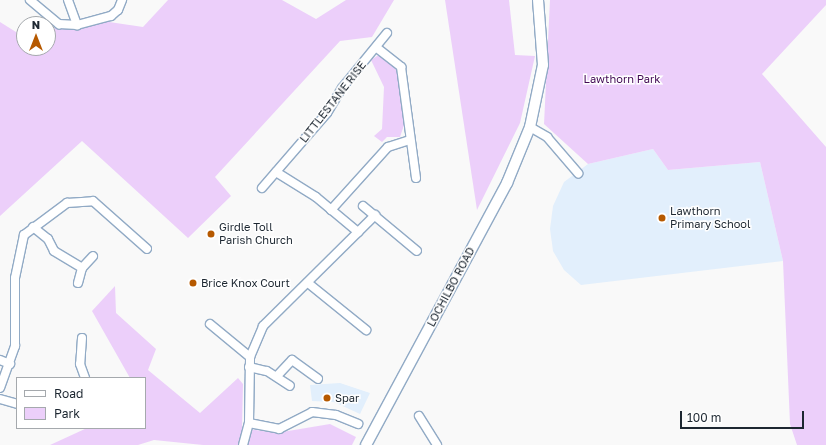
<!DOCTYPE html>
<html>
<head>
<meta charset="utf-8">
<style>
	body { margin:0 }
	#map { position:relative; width:826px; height:445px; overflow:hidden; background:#f9f9f9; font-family:"Golos Text",sans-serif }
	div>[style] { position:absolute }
	.built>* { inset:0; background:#e2effc }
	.green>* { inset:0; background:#eccffa }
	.roads { filter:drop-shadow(1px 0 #91aac5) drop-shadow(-1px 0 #91aac5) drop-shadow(0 1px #91aac5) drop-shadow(0 -1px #91aac5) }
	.minor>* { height:8px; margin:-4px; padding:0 4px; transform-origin:4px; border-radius:4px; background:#fff }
	.tertiary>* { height:10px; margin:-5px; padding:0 5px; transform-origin:5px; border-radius:5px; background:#fff }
	.dots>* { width:11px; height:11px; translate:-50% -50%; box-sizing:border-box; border:2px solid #fff; border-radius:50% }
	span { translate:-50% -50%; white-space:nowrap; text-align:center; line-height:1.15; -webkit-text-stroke:3px #fff; paint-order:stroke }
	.park-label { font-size:11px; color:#420955 }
	.street-label { font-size:11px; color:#1d2731 }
	.poi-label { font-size:11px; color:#1d2731 }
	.left { translate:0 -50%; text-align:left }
	.legend { position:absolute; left:16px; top:377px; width:130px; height:52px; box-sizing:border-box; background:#fff; border:1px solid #a5a9ad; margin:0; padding:5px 7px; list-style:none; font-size:12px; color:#1d2731 }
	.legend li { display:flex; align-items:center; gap:8px; height:20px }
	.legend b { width:20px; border:1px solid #a5a9ad }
	.north { position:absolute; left:16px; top:16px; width:40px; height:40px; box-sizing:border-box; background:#fff; border:1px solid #a5a9ad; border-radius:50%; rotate:0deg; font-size:11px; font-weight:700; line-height:16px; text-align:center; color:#1d2731 }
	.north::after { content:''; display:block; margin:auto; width:14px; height:18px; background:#b65900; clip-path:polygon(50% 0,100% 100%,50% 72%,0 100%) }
	.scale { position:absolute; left:680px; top:411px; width:124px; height:18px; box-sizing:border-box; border:2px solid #1d2731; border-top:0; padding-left:5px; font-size:12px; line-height:14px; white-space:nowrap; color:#1d2731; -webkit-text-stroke:3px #fff; paint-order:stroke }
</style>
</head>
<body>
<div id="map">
	<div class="built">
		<i style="clip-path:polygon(653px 149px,668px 170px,760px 162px,783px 261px,581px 285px,564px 270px,553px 251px,550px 229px,553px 206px,564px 182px,588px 164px)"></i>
		<i style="clip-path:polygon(340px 383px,370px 393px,360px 414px,334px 402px,312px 401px,310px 385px)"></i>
	</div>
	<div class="green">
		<i style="clip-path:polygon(168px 0,282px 0,316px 19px,346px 0,394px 0,372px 37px,340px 41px,215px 177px,231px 196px,188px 238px,82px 141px,0 216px,0 22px,24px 37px,24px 48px,48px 48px,48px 30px,89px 19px,143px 27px)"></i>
		<i style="clip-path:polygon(445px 0,509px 0,515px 55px,535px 56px,520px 123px,477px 210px)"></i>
		<i style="clip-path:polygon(550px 0,826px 0,826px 5px,762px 74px,826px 147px,826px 445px,797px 445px,790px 424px,783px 261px,760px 162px,668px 170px,653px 149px,588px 164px,544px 124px)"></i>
		<i style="clip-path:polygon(380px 54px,397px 66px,405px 122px,400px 137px,387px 137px,382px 142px,374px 136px,382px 129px,384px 87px,371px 60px)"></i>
		<i style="clip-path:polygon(115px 286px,116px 313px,156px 349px,148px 370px,200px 413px,238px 378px,243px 384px,242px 428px,276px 433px,330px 424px,356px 437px,352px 445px,203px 445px,154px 440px,138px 445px,50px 445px,87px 428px,145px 428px,145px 378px,130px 378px,92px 311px)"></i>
	</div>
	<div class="roads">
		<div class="minor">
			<i style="left:30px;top:0;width:38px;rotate:40deg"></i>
			<i style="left:59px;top:24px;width:18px;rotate:3deg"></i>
			<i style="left:77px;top:25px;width:35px;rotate:-15deg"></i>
			<i style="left:111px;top:16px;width:9px;rotate:-41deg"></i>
			<i style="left:118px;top:10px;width:11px;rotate:-68deg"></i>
			<i style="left:68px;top:0;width:27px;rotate:70deg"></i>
			<i style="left:377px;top:48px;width:31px;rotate:38deg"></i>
			<i style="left:401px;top:67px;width:112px;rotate:82.3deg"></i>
			<i style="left:530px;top:127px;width:20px;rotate:30deg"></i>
			<i style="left:547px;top:137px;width:48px;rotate:49.3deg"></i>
			<i style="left:276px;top:172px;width:47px;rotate:32deg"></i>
			<i style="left:316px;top:197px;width:55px;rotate:39.8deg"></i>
			<i style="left:262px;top:188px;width:99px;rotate:-49.1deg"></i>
			<i style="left:327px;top:113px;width:29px;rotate:-59deg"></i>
			<i style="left:342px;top:88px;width:71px;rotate:-50.7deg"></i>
			<i style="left:363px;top:206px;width:70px;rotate:39.8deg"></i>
			<i style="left:331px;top:210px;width:85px;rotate:-47.9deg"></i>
			<i style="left:388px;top:147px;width:22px;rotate:-18deg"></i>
			<i style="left:33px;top:227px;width:19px;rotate:39deg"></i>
			<i style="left:48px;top:239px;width:13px;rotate:63deg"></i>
			<i style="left:54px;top:251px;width:33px;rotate:31deg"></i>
			<i style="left:78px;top:283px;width:16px;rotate:-75deg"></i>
			<i style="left:82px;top:268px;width:16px;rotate:-47deg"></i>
			<i style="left:308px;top:283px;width:75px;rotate:39deg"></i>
			<i style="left:210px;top:324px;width:52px;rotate:39.5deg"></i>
			<i style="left:82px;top:338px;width:26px;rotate:94deg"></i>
			<i style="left:80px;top:364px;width:15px;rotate:70deg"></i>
			<i style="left:0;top:360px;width:11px;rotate:22deg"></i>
			<i style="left:249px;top:367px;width:18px;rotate:13deg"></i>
			<i style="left:267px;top:371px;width:27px;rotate:33deg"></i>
			<i style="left:277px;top:376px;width:22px;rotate:-47deg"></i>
			<i style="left:292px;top:360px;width:32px;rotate:36deg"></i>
			<i style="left:0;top:388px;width:45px;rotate:-70.3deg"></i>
			<i style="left:15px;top:346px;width:68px;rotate:-90deg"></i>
			<i style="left:15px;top:278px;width:44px;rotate:-78.2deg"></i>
			<i style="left:24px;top:235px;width:54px;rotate:-36.7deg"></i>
			<i style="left:67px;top:203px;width:26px;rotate:-4deg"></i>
			<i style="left:93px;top:201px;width:72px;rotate:41.6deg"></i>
			<i style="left:0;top:399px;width:18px;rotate:16deg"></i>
			<i style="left:419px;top:416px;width:34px;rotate:58deg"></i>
			<i style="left:249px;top:423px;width:31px;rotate:11deg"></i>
			<i style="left:279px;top:429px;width:37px;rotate:-27deg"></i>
			<i style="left:312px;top:412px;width:24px;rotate:7deg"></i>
			<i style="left:336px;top:415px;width:24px;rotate:22deg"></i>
			<i style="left:243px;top:445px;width:23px;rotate:-75deg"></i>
			<i style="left:249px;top:423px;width:66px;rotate:-89.1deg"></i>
			<i style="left:250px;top:357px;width:34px;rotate:-67deg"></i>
			<i style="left:263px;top:326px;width:158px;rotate:-44.7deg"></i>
		</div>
		<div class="tertiary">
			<i style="left:366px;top:445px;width:298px;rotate:-61.7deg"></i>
			<i style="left:507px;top:183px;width:61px;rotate:-67.7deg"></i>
			<i style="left:530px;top:127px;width:63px;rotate:-78.2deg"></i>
			<i style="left:543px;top:65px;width:65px;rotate:-94.4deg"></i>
		</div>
	</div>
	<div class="dots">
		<i style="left:662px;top:218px;background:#b65900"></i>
		<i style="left:211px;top:234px;background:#b65900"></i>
		<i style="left:193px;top:283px;background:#b65900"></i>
		<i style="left:327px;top:398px;background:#b65900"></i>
	</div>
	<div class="park-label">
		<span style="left:622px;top:79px">Lawthorn Park</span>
	</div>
	<div class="street-label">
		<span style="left:333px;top:102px;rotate:-52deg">LITTLESTANE RISE</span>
		<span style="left:451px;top:287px;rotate:-62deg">LOCHILBO ROAD</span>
	</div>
	<div class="poi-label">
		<span class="left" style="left:670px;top:218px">Lawthorn<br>Primary School</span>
		<span class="left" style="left:219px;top:234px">Girdle Toll<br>Parish Church</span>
		<span class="left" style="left:201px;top:283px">Brice Knox Court</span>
		<span class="left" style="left:335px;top:398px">Spar</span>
	</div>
	<ul class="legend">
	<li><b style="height:5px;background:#fff"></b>Road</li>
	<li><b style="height:11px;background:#eccffa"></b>Park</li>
	</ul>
	<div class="north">N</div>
	<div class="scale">100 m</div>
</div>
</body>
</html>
